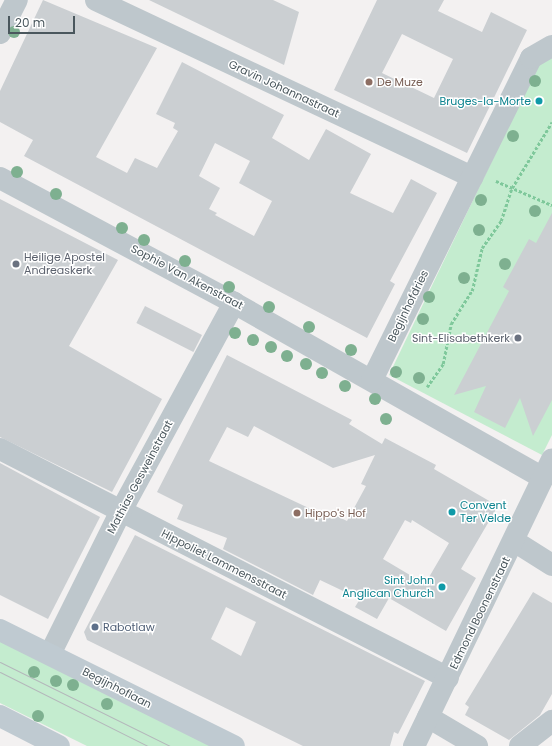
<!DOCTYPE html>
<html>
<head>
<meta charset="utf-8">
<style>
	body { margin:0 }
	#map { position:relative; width:552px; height:746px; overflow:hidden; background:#f3f1f1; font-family:Poppins,sans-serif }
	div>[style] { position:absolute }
	.green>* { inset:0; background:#c4eccf }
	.building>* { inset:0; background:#cbcfd2; transform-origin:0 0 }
	.path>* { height:2.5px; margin-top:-1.25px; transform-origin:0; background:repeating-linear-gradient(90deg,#7fc89b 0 3px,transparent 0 5px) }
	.minor>* { height:22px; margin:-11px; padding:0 11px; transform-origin:11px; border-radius:11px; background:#bec7cc }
	.secondary>* { height:22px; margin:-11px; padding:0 11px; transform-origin:11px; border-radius:11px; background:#bfcad1 }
	.tram>* { height:1px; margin:-0.5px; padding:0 0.5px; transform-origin:0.5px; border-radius:0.5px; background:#b4b7bb }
	.trees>* { width:12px; height:12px; margin:-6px; border-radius:50%; background:#7eb090 }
	.dots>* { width:11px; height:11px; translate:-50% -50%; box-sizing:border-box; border:2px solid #fff; border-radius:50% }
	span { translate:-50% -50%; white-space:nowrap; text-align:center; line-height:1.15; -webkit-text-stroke:3px #fff; paint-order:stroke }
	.education-label { font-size:11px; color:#785e54 }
	.left { translate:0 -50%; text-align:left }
	.street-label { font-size:11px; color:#4a575d }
	.culture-label { font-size:11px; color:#0d838f }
	.right { translate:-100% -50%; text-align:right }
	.worship-label { font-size:11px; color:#5b616d }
	.service-label { font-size:11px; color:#4e5e75 }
	.scale { position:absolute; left:8px; top:16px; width:67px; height:18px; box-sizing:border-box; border:2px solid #4a575d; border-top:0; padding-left:5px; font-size:12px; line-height:14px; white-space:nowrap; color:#4a575d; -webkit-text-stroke:3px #fff; paint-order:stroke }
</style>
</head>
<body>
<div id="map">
	<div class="green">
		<i style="clip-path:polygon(552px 55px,552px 435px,542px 455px,389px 375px,537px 67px)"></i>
		<i style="clip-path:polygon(0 640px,211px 746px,87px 746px,0 703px)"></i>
	</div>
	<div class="building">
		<i style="clip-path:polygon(evenodd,43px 0,157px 48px,96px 157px,127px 173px,135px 158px,157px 168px,178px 131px,173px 128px,175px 123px,156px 114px,182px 62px,284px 115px,272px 138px,309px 160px,326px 129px,371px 154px,350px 193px,393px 213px,411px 179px,437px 193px,390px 281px,395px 284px,367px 338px,24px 156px,33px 140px,0 122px,0 91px,43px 0,215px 143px,250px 161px,239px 183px,272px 201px,254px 236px,215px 215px,217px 213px,209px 209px,220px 188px,199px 176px,215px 143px)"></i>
		<i style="clip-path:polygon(149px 0,273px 0,299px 12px,284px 65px)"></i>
		<i style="clip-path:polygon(evenodd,377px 0,444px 0,438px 11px,482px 32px,491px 12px,527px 30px,467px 153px,334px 90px,377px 0,402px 34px,453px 59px,434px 98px,382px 73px,402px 34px)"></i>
		<i style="clip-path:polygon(0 199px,118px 260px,69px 346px,162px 399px,112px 492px,0 437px)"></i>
		<i style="clip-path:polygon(552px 213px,552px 400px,533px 436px,520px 398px,505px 428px,474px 412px,486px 386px,454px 395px,509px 291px,503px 287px,529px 239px,536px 243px)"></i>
		<i style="left:145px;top:306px;width:64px;height:19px;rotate:27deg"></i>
		<i style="clip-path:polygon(evenodd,227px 355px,352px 420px,349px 424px,382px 444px,385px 438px,436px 465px,434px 469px,498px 506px,461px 569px,476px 578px,446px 631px,389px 598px,377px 619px,355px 607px,360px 599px,320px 580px,313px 595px,223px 549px,227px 538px,177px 519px,183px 505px,157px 492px,227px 355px,254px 426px,333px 468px,375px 455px,361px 484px,366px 486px,347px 521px,335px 515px,332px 519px,209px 461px,227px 427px,248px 437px,254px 426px,227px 355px,405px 520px,411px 523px,412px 520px,449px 543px,425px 584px,383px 559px,405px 520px)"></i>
		<i style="clip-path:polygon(0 463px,100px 517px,48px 619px,0 595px)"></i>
		<i style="clip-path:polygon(evenodd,135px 535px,425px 681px,398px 734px,394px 732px,390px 746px,303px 746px,87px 640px,84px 632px,135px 535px,226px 607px,256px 622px,241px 656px,211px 639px,226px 607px)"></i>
		<i style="clip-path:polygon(533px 592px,552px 603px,552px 694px,540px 715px,509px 740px,465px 715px,469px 707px,465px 704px)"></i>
	</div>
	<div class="path">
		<i style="left:496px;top:181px;width:61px;rotate:23.2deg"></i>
		<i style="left:427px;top:387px;width:28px;rotate:-55deg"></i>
		<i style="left:443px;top:364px;width:41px;rotate:-78.7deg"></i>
		<i style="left:451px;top:324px;width:39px;rotate:-58deg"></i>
		<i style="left:472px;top:291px;width:44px;rotate:-76.9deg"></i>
		<i style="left:482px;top:248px;width:33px;rotate:-55deg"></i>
		<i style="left:501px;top:221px;width:35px;rotate:-72deg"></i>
		<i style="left:512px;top:188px;width:77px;rotate:-58.8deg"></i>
	</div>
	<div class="minor">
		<i style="left:96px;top:0;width:416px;rotate:25.2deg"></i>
		<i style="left:0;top:33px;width:37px;rotate:-63deg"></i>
		<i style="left:0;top:178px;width:265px;rotate:28.1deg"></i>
		<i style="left:234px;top:303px;width:355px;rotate:29.5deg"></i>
		<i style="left:372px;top:380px;width:359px;rotate:-63.7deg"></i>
		<i style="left:531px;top:58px;width:24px;rotate:-30deg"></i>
		<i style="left:0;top:449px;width:503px;rotate:27.07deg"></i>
		<i style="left:514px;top:541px;width:45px;rotate:32.3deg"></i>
		<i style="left:50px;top:654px;width:160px;rotate:-63.6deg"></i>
		<i style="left:121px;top:511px;width:237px;rotate:-61.5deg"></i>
		<i style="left:428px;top:717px;width:57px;rotate:30.6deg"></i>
		<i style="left:414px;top:746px;width:318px;rotate:-64.3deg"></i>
		<i style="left:520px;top:746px;width:41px;rotate:-38deg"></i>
	</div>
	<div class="secondary">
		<i style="left:0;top:630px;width:261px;rotate:26.4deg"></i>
		<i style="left:0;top:716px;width:66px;rotate:27deg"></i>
	</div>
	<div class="tram">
		<i style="left:0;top:662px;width:190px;rotate:26.3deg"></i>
		<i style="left:0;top:672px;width:165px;rotate:26.6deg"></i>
	</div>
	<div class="trees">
		<i style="left:14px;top:32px"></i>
		<i style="left:535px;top:81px"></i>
		<i style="left:513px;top:136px"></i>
		<i style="left:17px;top:172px"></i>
		<i style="left:56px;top:194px"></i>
		<i style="left:481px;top:200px"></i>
		<i style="left:535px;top:211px"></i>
		<i style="left:122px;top:228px"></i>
		<i style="left:479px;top:230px"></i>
		<i style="left:144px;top:240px"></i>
		<i style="left:185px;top:261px"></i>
		<i style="left:505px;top:264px"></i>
		<i style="left:464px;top:278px"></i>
		<i style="left:229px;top:287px"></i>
		<i style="left:429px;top:297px"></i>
		<i style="left:269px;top:307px"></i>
		<i style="left:423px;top:319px"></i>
		<i style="left:309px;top:327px"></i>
		<i style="left:235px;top:333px"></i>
		<i style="left:253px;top:340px"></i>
		<i style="left:271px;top:347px"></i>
		<i style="left:351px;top:350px"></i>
		<i style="left:287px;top:356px"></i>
		<i style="left:306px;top:364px"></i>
		<i style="left:396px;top:372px"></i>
		<i style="left:322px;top:373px"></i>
		<i style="left:419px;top:378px"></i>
		<i style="left:345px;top:386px"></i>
		<i style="left:375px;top:399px"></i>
		<i style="left:386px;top:419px"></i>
		<i style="left:34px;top:672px"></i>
		<i style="left:56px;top:681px"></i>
		<i style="left:73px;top:685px"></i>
		<i style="left:107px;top:704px"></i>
		<i style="left:38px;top:716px"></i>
	</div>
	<div class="dots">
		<i style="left:369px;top:82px;background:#8d6e63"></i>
		<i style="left:539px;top:101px;background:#0f9aa8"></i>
		<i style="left:16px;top:264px;background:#6b7280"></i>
		<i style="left:518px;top:338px;background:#6b7280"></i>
		<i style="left:452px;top:512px;background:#0f9aa8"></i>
		<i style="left:297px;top:513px;background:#8d6e63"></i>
		<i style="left:442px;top:587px;background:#0f9aa8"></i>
		<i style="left:95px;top:627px;background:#5c6f8a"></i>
	</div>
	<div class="education-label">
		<span class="left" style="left:377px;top:82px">De Muze</span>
		<span class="left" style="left:305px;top:513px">Hippo's Hof</span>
	</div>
	<div class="street-label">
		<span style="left:284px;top:89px;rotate:25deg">Gravin Johannastraat</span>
		<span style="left:187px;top:277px;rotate:28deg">Sophie Van Akenstraat</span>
		<span style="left:408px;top:306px;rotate:-64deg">Begijnhofdries</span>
		<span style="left:140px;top:477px;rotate:-62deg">Mathias Gesweinstraat</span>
		<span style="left:224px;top:564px;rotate:27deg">Hippoliet Lammensstraat</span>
		<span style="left:480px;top:613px;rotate:-64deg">Edmond Boonenstraat</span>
		<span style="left:117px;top:688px;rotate:27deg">Begijnhoflaan</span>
	</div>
	<div class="culture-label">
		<span class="right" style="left:531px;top:101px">Bruges-la-Morte</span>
		<span class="left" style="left:460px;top:512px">Convent<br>Ter Velde</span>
		<span class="right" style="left:434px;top:587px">Sint John<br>Anglican Church</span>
	</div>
	<div class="worship-label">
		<span class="left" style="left:24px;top:264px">Heilige Apostel<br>Andreaskerk</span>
		<span class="right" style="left:510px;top:338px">Sint-Elisabethkerk</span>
	</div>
	<div class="service-label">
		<span class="left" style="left:103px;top:627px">Rabotlaw</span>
	</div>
	<div class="scale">20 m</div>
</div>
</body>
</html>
